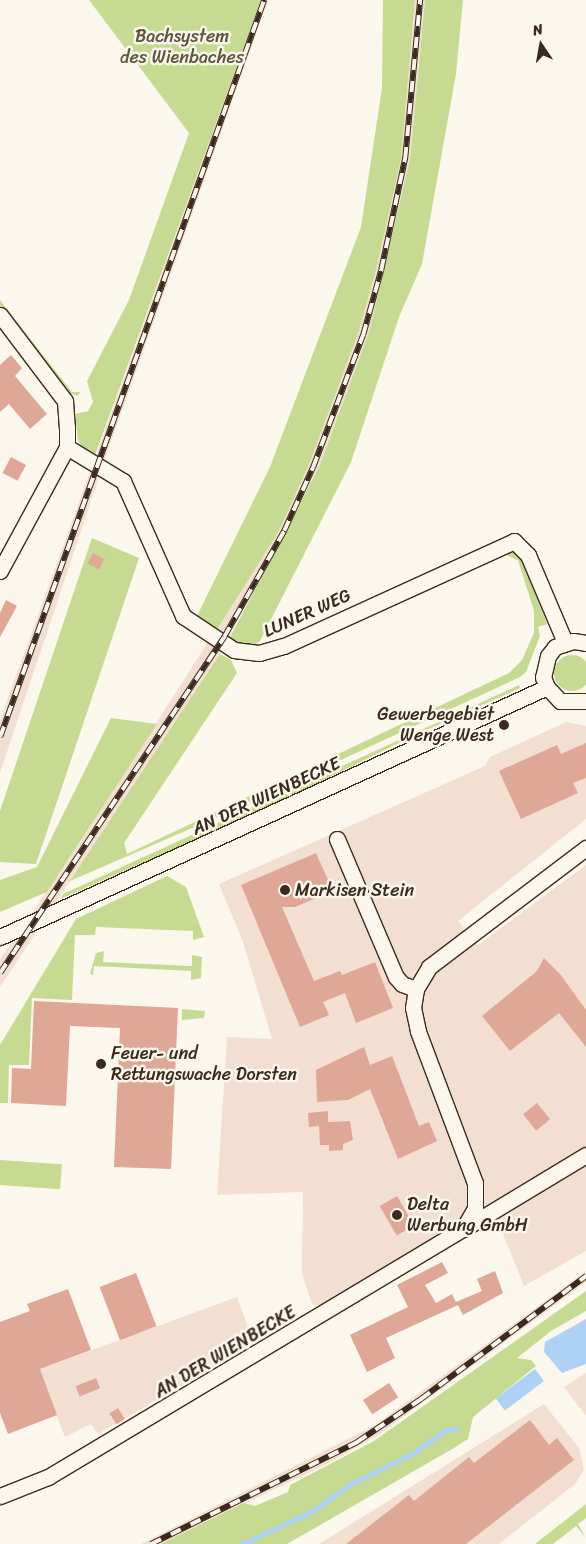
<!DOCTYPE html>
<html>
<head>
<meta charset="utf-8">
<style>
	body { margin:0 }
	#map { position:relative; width:586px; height:1544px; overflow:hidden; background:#fbf7ec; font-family:Sriracha,sans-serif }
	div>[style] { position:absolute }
	.built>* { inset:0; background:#f3dfd2 }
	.green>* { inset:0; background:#c6db91; transform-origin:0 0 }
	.round { border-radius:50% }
	.water>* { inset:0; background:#add2f6; transform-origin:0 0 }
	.stream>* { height:4.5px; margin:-2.25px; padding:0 2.25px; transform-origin:2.25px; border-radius:2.25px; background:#add2f6 }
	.building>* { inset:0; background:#dfa796; transform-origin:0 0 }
	.roads { filter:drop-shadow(1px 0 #3b2a1e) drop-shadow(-1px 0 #3b2a1e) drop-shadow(0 1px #3b2a1e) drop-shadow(0 -1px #3b2a1e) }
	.minor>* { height:15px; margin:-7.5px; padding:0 7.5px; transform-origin:7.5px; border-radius:7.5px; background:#fbf7ec }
	.rail>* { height:5.5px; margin-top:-2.75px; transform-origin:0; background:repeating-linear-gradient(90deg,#fbf7ec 0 11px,#3b2a1e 0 22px); box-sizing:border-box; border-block:1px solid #3b2a1e }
	.dots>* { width:14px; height:14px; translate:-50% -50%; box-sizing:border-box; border:2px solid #fbf7ec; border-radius:50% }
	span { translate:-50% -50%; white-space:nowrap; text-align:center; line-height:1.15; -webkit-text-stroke:5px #fbf7ec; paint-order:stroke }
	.park-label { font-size:18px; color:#5e563b }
	.street-label { font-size:18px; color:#3b2a1e }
	.poi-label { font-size:18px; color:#3b2a1e }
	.right { translate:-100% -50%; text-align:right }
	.left { translate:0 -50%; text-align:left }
	.north { position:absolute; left:516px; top:20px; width:50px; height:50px; -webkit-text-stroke:4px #fbf7ec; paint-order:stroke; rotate:348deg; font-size:14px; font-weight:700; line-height:20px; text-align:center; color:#3b2a1e }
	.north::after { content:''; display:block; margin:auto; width:18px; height:22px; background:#3b2a1e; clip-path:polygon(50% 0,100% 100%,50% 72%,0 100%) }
</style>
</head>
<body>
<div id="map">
	<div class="built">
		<i style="clip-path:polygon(261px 0,268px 0,106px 456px,0 773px,0 720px)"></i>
		<i style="clip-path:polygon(415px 0,425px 0,410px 159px,369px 332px,319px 467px,217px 659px,0 987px,0 959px,77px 847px,279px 531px,310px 462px,359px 331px,377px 266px,401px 159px)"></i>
		<i style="clip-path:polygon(566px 722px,586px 726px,586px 819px,458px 921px,478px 945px,586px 865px,586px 1251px,524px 1286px,497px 1219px,497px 1200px,321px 1306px,312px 1304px,302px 1274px,303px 1192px,217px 1195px,227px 1037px,272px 1039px,243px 942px,219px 884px,485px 766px,490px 757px)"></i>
		<i style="clip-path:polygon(586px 1271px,586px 1282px,380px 1434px,327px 1464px,161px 1544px,141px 1544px,375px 1425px)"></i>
		<i style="clip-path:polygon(237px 1297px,254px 1343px,98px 1434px,91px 1424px,65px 1437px,38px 1370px)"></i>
		<i style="clip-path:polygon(586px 1373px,586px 1416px,564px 1387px)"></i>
		<i style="clip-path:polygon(544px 1404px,579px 1448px,584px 1470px,575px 1484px,499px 1544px,319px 1544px)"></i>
	</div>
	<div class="green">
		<i style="clip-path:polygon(89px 0,261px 0,95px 455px,84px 452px,78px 440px,75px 414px,88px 411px,93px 402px,87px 381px,129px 300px,189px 133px)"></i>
		<i style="clip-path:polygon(383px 0,415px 0,401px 159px,377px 266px,359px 331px,310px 462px,279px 531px,216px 631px,196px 618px,270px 467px,361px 227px,382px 88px)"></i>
		<i style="clip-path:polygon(425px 0,463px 0,456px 74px,422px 264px,399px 317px,351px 462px,260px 641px,254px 645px,232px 645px,228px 641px,319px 467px,369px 332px,410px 159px)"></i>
		<i style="clip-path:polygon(0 300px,72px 392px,81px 392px,77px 396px,64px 391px,0 306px)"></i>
		<i style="clip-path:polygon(92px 538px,139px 558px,36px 864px,0 862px,0 811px)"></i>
		<i style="clip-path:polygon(511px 549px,524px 562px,547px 624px,538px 627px,540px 636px,526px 672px,520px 677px,222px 815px,70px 881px,220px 654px,231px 660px,237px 673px,124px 843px,127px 854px,509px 673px,522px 660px,534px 633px,534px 611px,518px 560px,504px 554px)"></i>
		<i class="round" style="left:554px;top:655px;width:36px;height:36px"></i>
		<i style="clip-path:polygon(519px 685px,520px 688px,411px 737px,267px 808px,60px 899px,63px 894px)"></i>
		<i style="clip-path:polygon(111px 718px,157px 724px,47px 892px,0 912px,0 880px,37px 867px)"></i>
		<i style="clip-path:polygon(167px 876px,186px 887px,204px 937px,193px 940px,193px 931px,96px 927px,95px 935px,75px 935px,72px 1000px,32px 998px,29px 1065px,9px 1065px,8px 1103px,0 1103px,0 1045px,76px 919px)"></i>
		<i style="clip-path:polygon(104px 951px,103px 962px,192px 966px,192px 955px,202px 957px,201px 978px,191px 980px,191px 971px,94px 966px,93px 975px,90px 974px,96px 953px)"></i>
		<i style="clip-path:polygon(182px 1009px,205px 1011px,204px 1018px,182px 1020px)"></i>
		<i style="left:0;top:1160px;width:62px;height:25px;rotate:4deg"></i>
		<i style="clip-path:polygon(586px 1291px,586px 1311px,551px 1331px,517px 1358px,531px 1360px,536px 1366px,473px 1417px,468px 1439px,454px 1448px,287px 1544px,161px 1544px,244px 1503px,255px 1506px,288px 1492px,290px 1485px,374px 1441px)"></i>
		<i style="clip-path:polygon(586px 1504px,586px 1518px,578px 1524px,586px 1538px,576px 1526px,553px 1544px,535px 1544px)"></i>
	</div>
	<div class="water">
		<i style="clip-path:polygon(586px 1319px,586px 1364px,562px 1373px,544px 1352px,545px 1342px)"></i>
		<i style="left:535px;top:1369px;width:15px;height:49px;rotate:53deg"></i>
	</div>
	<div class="stream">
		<i style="left:242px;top:1544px;width:76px;rotate:-24.9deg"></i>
		<i style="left:311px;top:1512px;width:49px;rotate:-35deg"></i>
		<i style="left:351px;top:1484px;width:70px;rotate:-26.2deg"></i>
		<i style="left:414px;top:1453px;width:39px;rotate:-36deg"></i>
		<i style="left:446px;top:1430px;width:10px;rotate:-6deg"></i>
	</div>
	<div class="building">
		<i style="clip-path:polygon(11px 355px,22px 368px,15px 376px,47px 414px,30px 429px,9px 404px,0 412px,0 365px)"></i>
		<i style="left:11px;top:457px;width:17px;height:18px;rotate:28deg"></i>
		<i style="left:93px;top:553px;width:13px;height:12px;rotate:27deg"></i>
		<i style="clip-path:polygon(6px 600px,17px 606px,0 637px,0 613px)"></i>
		<i style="clip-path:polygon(586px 743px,586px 778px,573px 783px,578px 793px,521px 819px,499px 771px,557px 745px,561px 754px)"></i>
		<i style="clip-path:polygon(316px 853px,333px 891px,295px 907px,282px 907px,314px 981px,340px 971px,342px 975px,375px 962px,393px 1008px,356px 1023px,345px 993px,323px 1002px,329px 1015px,300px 1027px,241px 885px)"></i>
		<i style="clip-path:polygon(544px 958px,560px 974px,586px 1010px,586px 1047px,559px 1013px,510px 1051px,482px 1016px,537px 971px)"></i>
		<i style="clip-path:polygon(34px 1001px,178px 1008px,171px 1169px,114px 1167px,120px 1028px,70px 1026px,66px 1106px,11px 1103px,12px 1068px,31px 1069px)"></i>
		<i style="clip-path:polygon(364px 1047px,370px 1065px,392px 1056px,419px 1126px,429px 1122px,437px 1141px,398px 1159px,370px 1089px,348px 1100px,317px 1102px,316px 1070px)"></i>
		<i style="left:537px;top:1103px;width:21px;height:18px;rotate:51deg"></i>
		<i style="clip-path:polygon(328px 1111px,328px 1122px,350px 1121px,353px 1140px,343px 1144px,343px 1150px,329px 1151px,329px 1145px,320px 1145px,319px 1126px,309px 1127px,308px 1113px)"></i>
		<i style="left:397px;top:1196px;width:34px;height:20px;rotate:60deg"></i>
		<i style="clip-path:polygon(442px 1262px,448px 1273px,425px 1285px,436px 1303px,452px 1294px,456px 1302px,482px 1291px,477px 1279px,495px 1271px,503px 1293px,463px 1315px,458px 1305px,386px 1338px,395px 1358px,367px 1372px,350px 1335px,408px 1307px,397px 1285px)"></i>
		<i style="left:136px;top:1273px;width:57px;height:39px;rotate:69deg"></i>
		<i style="clip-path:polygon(68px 1289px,91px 1350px,40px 1369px,57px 1415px,8px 1434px,0 1413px,0 1322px,30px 1311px,27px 1304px)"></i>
		<i style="left:96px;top:1378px;width:11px;height:22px;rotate:68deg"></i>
		<i style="left:389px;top:1383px;width:17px;height:31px;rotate:57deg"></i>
		<i style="left:118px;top:1408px;width:13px;height:10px;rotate:58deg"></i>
		<i style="clip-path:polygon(530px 1420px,549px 1445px,557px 1438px,574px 1460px,466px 1544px,346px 1544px,409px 1495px,414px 1501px,469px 1457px,474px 1463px)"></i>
	</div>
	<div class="roads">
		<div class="minor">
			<i style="left:0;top:315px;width:108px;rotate:52.9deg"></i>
			<i style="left:65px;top:401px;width:26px;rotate:86deg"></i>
			<i style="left:67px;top:427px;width:20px;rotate:90deg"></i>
			<i style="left:67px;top:447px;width:141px;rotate:118.4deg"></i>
			<i style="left:67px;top:447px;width:66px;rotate:31.3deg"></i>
			<i style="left:123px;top:481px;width:148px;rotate:66deg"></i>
			<i style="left:183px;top:616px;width:61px;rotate:33.7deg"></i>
			<i style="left:234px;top:650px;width:25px;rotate:7deg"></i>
			<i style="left:259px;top:653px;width:26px;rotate:-16deg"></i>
			<i style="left:284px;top:646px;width:253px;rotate:-24.5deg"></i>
			<i style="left:514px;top:541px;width:20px;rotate:45deg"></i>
			<i style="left:528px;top:555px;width:95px;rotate:67deg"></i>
			<i style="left:586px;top:643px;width:13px;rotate:-171deg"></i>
			<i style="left:573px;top:641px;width:19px;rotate:162deg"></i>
			<i style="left:555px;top:647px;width:11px;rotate:128deg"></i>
			<i style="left:548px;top:656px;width:22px;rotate:103deg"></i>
			<i style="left:543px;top:677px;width:11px;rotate:68deg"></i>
			<i style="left:547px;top:687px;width:19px;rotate:47deg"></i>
			<i style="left:560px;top:701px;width:26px"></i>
			<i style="left:337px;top:839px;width:150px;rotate:66.9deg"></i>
			<i style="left:396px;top:977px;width:9px;rotate:49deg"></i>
			<i style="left:402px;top:984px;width:15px;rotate:20deg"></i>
			<i style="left:0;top:937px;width:601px;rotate:-24.56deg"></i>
			<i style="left:465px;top:1228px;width:141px;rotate:-31.1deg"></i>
			<i style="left:0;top:1496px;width:52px;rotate:-21.6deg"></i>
			<i style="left:48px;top:1477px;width:483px;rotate:-30.9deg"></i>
			<i style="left:463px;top:1229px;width:24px;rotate:-60deg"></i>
			<i style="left:475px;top:1208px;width:25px;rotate:-90deg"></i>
			<i style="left:475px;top:1183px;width:162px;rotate:-110.6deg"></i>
			<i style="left:418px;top:1031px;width:24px;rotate:-102deg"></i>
			<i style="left:413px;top:1008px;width:19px;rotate:-81deg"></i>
			<i style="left:416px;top:989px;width:26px;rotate:-59deg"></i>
			<i style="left:429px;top:967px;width:197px;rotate:-37.2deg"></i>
		</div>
	</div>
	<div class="rail">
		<i style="left:0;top:737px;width:783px;rotate:-70.29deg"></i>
		<i style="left:0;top:973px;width:404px;rotate:-56.3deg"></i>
		<i style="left:224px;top:637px;width:122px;rotate:-60.5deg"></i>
		<i style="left:284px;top:531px;width:70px;rotate:-65.6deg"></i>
		<i style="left:313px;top:467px;width:141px;rotate:-69.3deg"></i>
		<i style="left:363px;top:335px;width:67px;rotate:-74.5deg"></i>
		<i style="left:381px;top:270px;width:115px;rotate:-77.9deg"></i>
		<i style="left:405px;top:158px;width:159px;rotate:-84.6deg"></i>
		<i style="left:151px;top:1544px;width:230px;rotate:-26.3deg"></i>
		<i style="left:357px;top:1442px;width:77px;rotate:-33.9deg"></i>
		<i style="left:421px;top:1399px;width:206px;rotate:-36.7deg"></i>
	</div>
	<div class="dots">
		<i style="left:504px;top:725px;background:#3b2a1e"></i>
		<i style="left:285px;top:890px;background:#3b2a1e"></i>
		<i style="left:101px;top:1064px;background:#3b2a1e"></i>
		<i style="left:397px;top:1215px;background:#3b2a1e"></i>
	</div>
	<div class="park-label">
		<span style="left:182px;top:47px">Bachsystem<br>des Wienbaches</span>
	</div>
	<div class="street-label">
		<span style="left:307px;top:613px;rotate:-24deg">LUNER WEG</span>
		<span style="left:266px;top:796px;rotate:-25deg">AN DER WIENBECKE</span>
		<span style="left:225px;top:1352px;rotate:-31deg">AN DER WIENBECKE</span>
	</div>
	<div class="poi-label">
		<span class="right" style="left:494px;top:725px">Gewerbegebiet<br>Wenge West</span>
		<span class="left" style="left:295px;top:890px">Markisen Stein</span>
		<span class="left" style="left:111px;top:1064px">Feuer- und<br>Rettungswache Dorsten</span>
		<span class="left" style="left:407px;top:1215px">Delta<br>Werbung GmbH</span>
	</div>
	<div class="north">N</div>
</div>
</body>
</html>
